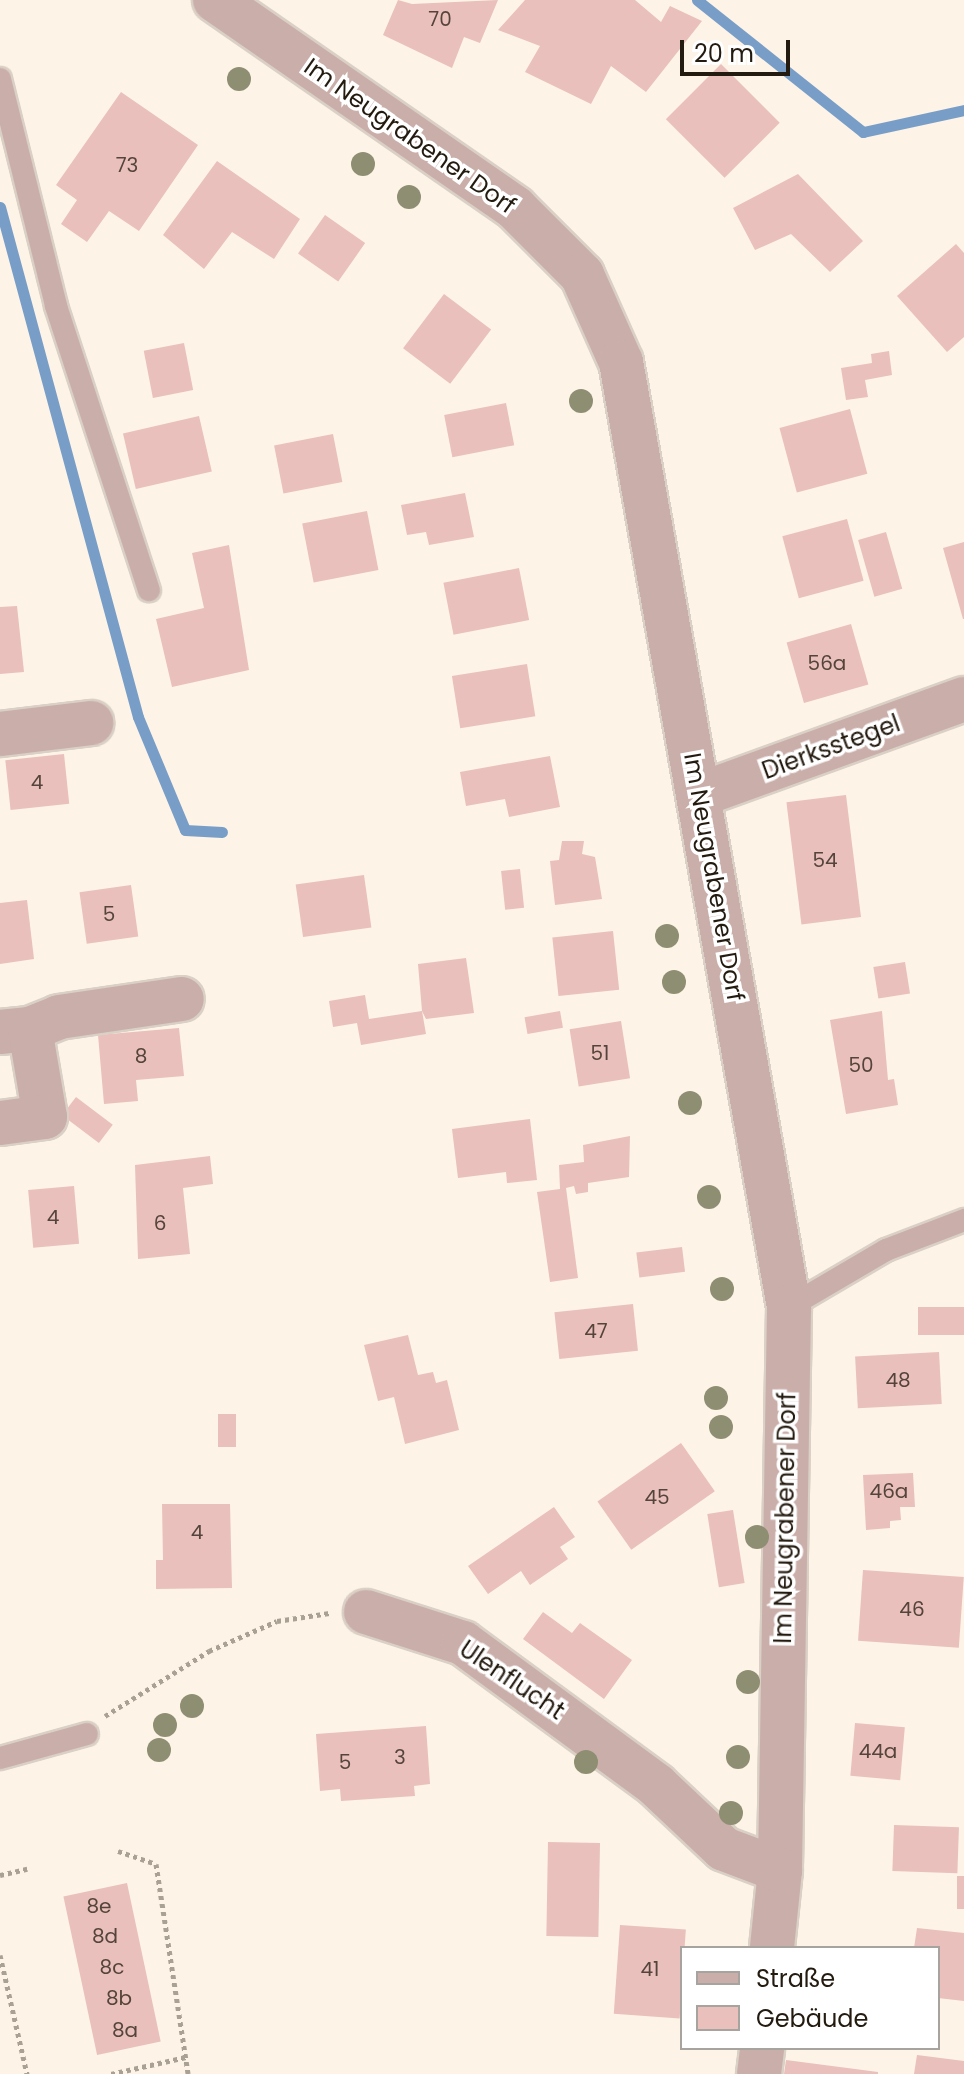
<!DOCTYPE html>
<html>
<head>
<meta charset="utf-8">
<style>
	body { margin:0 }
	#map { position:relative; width:964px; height:2074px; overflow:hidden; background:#fdf3e7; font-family:Poppins,sans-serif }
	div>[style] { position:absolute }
	.stream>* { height:11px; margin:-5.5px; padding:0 5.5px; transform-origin:5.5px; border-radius:5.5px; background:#789ec8 }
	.building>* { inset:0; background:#e9c0bc; transform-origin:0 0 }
	.path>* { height:5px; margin-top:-2.5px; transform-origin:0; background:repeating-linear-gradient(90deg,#aaa195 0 4px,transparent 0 8px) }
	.roads { filter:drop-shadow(2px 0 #dad0c5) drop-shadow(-2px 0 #dad0c5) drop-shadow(0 2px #dad0c5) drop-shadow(0 -2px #dad0c5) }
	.service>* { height:22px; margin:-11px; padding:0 11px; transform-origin:11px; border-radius:11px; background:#caaeaa }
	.minor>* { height:44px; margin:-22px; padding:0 22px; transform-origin:22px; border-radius:22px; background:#caaeaa }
	.trees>* { width:24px; height:24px; margin:-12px; border-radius:50%; background:#8e8e72 }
	span { translate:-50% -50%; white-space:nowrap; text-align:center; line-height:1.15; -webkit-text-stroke:7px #fff; paint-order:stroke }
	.number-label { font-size:20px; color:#55443b }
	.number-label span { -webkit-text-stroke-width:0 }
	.street-label { font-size:24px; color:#241b10 }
	.legend { position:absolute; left:680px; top:1946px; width:260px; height:104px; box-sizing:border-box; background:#fff; border:2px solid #a7a49f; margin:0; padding:10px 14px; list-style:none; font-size:24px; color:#241b10 }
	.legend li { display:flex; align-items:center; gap:16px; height:40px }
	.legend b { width:40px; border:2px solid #a7a49f }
	.scale { position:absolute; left:680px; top:40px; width:110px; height:36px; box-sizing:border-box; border:4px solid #241b10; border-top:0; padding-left:10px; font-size:24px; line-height:28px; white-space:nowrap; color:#241b10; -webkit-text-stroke:6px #fff; paint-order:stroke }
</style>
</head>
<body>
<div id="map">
	<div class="stream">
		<i style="left:697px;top:0;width:212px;rotate:38.5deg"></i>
		<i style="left:863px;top:132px;width:103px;rotate:-12.3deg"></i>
		<i style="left:0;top:207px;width:528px;rotate:74.86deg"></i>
		<i style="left:138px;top:717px;width:122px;rotate:67.4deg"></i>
		<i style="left:185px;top:830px;width:37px;rotate:3deg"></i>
	</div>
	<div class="building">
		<i style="clip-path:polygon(398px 0,412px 4px,498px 0,480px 43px,464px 37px,452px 68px,383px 35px)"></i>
		<i style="clip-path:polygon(525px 0,635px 0,661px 22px,670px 6px,702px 21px,646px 92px,611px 66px,591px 104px,525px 72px,540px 46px,498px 30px)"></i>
		<i style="left:721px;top:64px;width:83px;height:78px;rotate:45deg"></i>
		<i style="clip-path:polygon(121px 92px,198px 145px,139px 231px,109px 211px,87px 242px,61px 224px,77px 200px,56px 185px)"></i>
		<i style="clip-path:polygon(217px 161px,300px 219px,274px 259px,232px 232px,204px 269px,163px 235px)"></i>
		<i style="clip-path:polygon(798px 174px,863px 241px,830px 272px,791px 234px,755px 250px,733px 208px)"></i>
		<i style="left:325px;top:215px;width:49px;height:47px;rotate:35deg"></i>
		<i style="clip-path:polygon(956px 244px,964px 253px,964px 337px,947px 352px,897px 296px)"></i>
		<i style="left:444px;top:294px;width:59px;height:68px;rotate:37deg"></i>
		<i style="left:184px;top:343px;width:48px;height:41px;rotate:79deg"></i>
		<i style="clip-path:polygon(889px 351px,892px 375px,865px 380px,868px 397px,846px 400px,841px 368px,872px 363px,871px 354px)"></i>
		<i style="left:506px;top:403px;width:43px;height:63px;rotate:79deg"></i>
		<i style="left:850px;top:409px;width:67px;height:73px;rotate:75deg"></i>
		<i style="left:199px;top:416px;width:57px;height:78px;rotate:77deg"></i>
		<i style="left:333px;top:434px;width:49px;height:60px;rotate:79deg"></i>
		<i style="clip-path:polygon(465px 493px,474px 537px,429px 545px,426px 532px,407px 535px,401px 505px)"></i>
		<i style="left:367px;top:511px;width:60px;height:66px;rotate:79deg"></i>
		<i style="left:847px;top:519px;width:64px;height:67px;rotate:75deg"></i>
		<i style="left:886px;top:532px;width:59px;height:29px;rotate:74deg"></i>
		<i style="clip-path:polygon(964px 542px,964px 619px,963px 619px,943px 548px)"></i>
		<i style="clip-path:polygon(229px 545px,249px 670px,172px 687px,156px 619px,204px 608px,192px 553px)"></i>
		<i style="left:519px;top:568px;width:53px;height:77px;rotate:79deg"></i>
		<i style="clip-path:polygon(17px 606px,24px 672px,0 674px,0 607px)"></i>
		<i style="left:851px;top:624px;width:63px;height:67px;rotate:74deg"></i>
		<i style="left:527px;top:664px;width:53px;height:76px;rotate:81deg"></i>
		<i style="left:64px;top:754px;width:50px;height:59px;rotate:84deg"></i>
		<i style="clip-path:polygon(550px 756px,560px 807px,509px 817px,505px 799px,466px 806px,460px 772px)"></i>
		<i style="left:846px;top:795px;width:123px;height:60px;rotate:83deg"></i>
		<i style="clip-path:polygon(562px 841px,584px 841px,582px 854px,595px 857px,602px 899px,555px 905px,550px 861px,559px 860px)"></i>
		<i style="left:520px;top:869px;width:39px;height:19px;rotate:84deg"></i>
		<i style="left:364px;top:875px;width:53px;height:69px;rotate:82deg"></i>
		<i style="left:131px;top:885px;width:52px;height:52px;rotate:82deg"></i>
		<i style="clip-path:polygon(27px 900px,34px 959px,0 964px,0 903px)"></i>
		<i style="left:613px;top:931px;width:59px;height:61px;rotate:84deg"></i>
		<i style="clip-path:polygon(466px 958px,474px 1013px,426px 1019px,422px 1011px,426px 1034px,361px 1045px,357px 1023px,333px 1027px,329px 1001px,365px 995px,369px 1019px,422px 1011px,418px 964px)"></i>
		<i style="left:905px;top:962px;width:32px;height:32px;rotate:81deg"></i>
		<i style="left:560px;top:1011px;width:17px;height:36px;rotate:80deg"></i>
		<i style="clip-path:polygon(882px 1011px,888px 1080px,894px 1079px,898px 1105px,846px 1114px,830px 1020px)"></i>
		<i style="left:621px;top:1021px;width:58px;height:52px;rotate:81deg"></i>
		<i style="clip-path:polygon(179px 1028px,184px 1076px,136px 1080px,138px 1101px,104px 1104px,98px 1035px)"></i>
		<i style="left:76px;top:1097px;width:46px;height:23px;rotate:37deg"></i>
		<i style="clip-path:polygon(530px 1119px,537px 1180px,507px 1183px,506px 1172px,458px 1178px,452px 1129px)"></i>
		<i style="clip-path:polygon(630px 1136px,629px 1177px,588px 1183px,588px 1192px,576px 1194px,574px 1186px,566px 1188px,578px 1278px,550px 1282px,537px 1192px,560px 1189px,559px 1165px,584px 1162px,583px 1145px)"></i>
		<i style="clip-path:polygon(210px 1156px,213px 1184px,183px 1188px,190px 1254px,138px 1259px,135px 1165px)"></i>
		<i style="left:74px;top:1186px;width:58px;height:46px;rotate:85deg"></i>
		<i style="left:682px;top:1247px;width:25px;height:46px;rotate:83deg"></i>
		<i style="left:633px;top:1304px;width:47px;height:79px;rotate:84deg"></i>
		<i style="left:964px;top:1307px;width:28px;height:46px;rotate:90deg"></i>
		<i style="clip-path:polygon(408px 1335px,418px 1375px,433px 1372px,436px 1383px,447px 1380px,459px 1430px,405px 1444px,394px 1397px,378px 1401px,364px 1345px)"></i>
		<i style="left:939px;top:1352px;width:52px;height:84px;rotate:87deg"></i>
		<i style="left:218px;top:1414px;width:18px;height:33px"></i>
		<i style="left:681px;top:1443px;width:59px;height:102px;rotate:55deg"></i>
		<i style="clip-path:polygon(913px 1473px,915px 1507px,900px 1507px,901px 1520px,890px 1521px,890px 1528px,866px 1530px,863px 1475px)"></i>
		<i style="clip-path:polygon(162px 1504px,230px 1504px,232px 1588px,156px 1589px,156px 1560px,163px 1560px)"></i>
		<i style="clip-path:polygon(554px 1507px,575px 1537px,560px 1547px,568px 1559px,530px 1585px,521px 1571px,488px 1594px,468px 1566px)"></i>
		<i style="left:733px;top:1510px;width:74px;height:26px;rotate:81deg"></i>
		<i style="left:863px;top:1570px;width:101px;height:71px;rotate:4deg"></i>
		<i style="clip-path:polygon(543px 1612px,572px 1633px,580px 1623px,632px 1660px,604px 1699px,523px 1639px)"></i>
		<i style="left:855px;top:1723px;width:50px;height:53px;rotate:5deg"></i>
		<i style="clip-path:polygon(426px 1726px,430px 1784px,414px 1786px,415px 1796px,341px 1801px,340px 1789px,320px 1791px,316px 1734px)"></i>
		<i style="left:894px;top:1825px;width:65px;height:46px;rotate:2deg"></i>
		<i style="left:548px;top:1842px;width:52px;height:94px;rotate:1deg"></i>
		<i style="left:957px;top:1876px;width:7px;height:33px"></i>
		<i style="left:127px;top:1883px;width:162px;height:65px;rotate:78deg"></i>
		<i style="left:620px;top:1925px;width:66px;height:89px;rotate:4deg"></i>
		<i style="clip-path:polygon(917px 1928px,964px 1933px,964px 2001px,938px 1998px,938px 1948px,914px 1948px)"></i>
		<i style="clip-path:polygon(917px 2055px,964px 2061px,964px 2074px,914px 2074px)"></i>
		<i style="clip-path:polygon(786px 2060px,878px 2072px,878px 2074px,784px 2074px)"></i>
	</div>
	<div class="path">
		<i style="left:105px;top:1716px;width:123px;rotate:-32deg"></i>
		<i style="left:209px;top:1651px;width:74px;rotate:-23.8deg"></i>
		<i style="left:277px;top:1621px;width:53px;rotate:-8.7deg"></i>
		<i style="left:118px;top:1851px;width:40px;rotate:18.9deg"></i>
		<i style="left:156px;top:1864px;width:212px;rotate:81.3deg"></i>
		<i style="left:0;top:1875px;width:28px;rotate:-13deg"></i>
		<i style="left:0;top:1955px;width:122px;rotate:77.2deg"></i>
		<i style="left:111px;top:2074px;width:77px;rotate:-12.8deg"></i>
	</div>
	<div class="roads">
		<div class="service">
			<i style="left:0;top:79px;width:234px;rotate:76.1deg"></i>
			<i style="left:56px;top:306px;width:299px;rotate:71.9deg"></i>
			<i style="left:789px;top:1307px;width:113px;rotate:-30.4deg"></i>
			<i style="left:886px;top:1250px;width:84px;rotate:-21deg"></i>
			<i style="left:0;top:1758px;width:90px;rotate:-15.4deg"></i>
		</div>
		<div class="minor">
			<i style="left:215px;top:0;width:365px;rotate:34.7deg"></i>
			<i style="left:515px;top:208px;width:95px;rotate:45deg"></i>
			<i style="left:582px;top:275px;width:95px;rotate:65.9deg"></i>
			<i style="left:621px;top:362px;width:960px;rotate:79.92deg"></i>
			<i style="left:789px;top:1307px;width:563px;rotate:90.92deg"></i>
			<i style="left:780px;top:1870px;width:78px;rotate:95.9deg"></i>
			<i style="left:0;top:734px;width:92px;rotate:-6.9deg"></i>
			<i style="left:699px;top:795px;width:282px;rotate:-19.9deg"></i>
			<i style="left:30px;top:1029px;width:31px;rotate:-22deg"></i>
			<i style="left:59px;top:1017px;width:124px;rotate:-8.3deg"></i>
			<i style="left:0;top:1032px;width:30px;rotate:-6deg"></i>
			<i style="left:30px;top:1029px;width:89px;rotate:80.3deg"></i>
			<i style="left:45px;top:1117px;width:45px;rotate:172.4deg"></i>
			<i style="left:366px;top:1612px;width:102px;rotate:17.7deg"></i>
			<i style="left:463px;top:1643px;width:240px;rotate:36.3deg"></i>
			<i style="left:656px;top:1785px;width:93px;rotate:43.3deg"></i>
			<i style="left:724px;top:1849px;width:60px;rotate:20.6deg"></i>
			<i style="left:759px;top:2074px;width:26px;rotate:-83deg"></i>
		</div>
	</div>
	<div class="trees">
		<i style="left:239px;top:79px"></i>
		<i style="left:363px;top:164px"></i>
		<i style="left:409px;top:197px"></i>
		<i style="left:581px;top:401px"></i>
		<i style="left:667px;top:936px"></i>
		<i style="left:674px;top:982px"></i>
		<i style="left:690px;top:1103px"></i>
		<i style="left:709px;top:1197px"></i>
		<i style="left:722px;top:1289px"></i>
		<i style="left:716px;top:1398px"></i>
		<i style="left:721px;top:1427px"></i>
		<i style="left:757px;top:1537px"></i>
		<i style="left:748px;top:1682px"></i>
		<i style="left:192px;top:1706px"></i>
		<i style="left:165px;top:1725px"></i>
		<i style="left:159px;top:1750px"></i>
		<i style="left:738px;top:1757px"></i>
		<i style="left:586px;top:1762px"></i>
		<i style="left:731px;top:1813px"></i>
	</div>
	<div class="number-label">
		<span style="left:440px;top:19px">70</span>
		<span style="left:127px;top:165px">73</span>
		<span style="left:827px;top:663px">56a</span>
		<span style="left:37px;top:782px">4</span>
		<span style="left:825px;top:860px">54</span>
		<span style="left:109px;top:914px">5</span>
		<span style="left:600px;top:1053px">51</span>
		<span style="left:141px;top:1056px">8</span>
		<span style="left:861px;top:1065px">50</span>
		<span style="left:53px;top:1217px">4</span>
		<span style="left:160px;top:1223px">6</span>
		<span style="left:596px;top:1331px">47</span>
		<span style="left:898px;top:1380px">48</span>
		<span style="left:889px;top:1491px">46a</span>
		<span style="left:657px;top:1497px">45</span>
		<span style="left:197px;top:1532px">4</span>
		<span style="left:912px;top:1609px">46</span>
		<span style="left:878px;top:1751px">44a</span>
		<span style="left:400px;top:1757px">3</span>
		<span style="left:345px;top:1762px">5</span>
		<span style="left:99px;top:1906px">8e</span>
		<span style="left:105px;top:1936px">8d</span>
		<span style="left:112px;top:1967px">8c</span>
		<span style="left:650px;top:1969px">41</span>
		<span style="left:119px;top:1998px">8b</span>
		<span style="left:125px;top:2030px">8a</span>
	</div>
	<div class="street-label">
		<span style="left:410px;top:136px;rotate:35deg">Im Neugrabener Dorf</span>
		<span style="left:831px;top:747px;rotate:-20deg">Dierksstegel</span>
		<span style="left:714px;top:877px;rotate:80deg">Im Neugrabener Dorf</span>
		<span style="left:785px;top:1518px;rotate:-89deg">Im Neugrabener Dorf</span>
		<span style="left:512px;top:1680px;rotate:34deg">Ulenflucht</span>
	</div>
	<ul class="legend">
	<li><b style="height:10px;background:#caaeaa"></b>Straße</li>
	<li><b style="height:22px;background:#e9c0bc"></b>Gebäude</li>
	</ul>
	<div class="scale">20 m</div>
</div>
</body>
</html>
